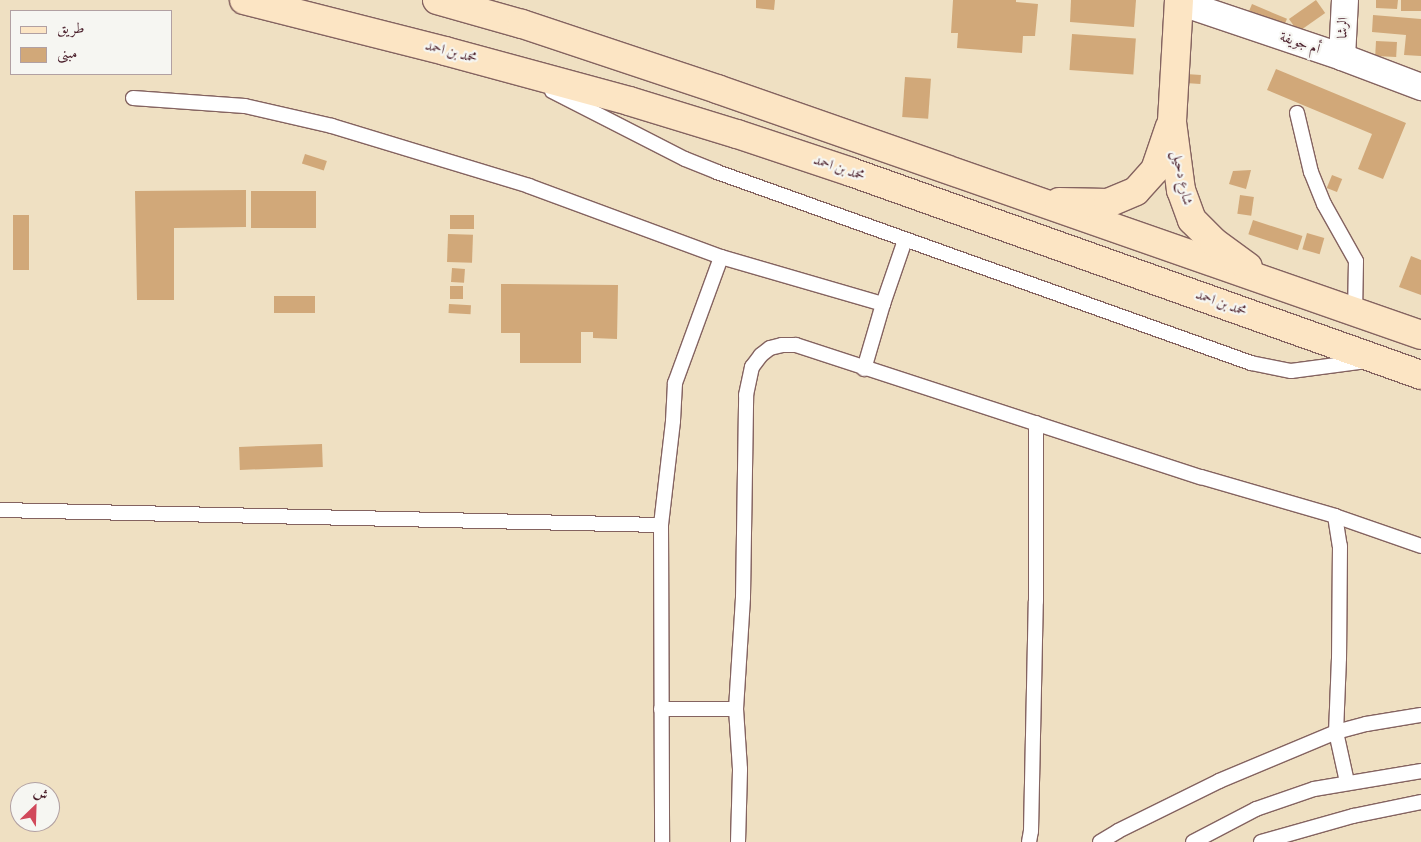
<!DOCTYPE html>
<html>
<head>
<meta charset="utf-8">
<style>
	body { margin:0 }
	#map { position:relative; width:1421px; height:842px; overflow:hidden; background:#efe0c2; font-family:"IM FELL Great Primer",Amiri,serif }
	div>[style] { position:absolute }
	.building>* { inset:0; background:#d1a879; transform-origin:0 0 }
	.roads { filter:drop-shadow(1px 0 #846360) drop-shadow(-1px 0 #846360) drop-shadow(0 1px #846360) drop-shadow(0 -1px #846360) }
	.lane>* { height:14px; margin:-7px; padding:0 7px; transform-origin:7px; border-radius:7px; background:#fff }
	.street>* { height:26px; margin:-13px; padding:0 13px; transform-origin:13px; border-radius:13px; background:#fff }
	.secondary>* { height:28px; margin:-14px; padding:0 14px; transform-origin:14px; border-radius:14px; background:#fce5c4 }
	span { translate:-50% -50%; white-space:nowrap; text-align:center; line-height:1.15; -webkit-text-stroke:4.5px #f6f6f2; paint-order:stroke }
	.street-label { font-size:14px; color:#4a1f2b }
	.legend { position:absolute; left:10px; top:10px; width:162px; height:65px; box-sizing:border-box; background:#f6f6f2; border:1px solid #b1a0a2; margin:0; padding:6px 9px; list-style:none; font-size:15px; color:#4a1f2b }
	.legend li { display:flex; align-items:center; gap:10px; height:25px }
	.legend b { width:25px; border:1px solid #b1a0a2 }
	.north { position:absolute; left:10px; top:782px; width:50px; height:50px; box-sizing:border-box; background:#f6f6f2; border:1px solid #b1a0a2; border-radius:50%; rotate:24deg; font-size:14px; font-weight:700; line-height:20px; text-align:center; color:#4a1f2b }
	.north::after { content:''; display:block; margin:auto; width:18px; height:22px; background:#d1495b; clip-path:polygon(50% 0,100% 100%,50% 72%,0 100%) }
</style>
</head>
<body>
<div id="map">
	<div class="building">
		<i style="clip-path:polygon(756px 0,775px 0,774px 10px,756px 8px)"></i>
		<i style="clip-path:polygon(953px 0,1016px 0,1016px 2px,1038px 4px,1035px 36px,1023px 36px,1022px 53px,957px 48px,958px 33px,951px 33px)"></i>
		<i style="clip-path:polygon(1071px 0,1136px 0,1134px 27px,1070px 22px)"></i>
		<i style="left:1316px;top:0;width:16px;height:33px;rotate:55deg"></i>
		<i style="clip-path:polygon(1376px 0,1398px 0,1397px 9px,1376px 8px)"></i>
		<i style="left:1401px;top:0;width:20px;height:11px"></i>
		<i style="left:1252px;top:4px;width:38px;height:11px;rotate:23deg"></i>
		<i style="clip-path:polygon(1373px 15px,1421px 19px,1421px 56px,1404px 55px,1406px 35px,1372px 32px)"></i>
		<i style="left:1072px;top:34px;width:64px;height:36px;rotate:4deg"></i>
		<i style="left:1376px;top:41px;width:21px;height:15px;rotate:3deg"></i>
		<i style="clip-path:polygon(1276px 69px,1406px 123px,1383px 179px,1358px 169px,1372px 134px,1267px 90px)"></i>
		<i style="left:1186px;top:74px;width:15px;height:9px;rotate:4deg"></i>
		<i style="left:905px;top:77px;width:26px;height:40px;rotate:4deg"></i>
		<i style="left:305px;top:154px;width:23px;height:10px;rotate:18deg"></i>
		<i style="clip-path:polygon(1251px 170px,1246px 189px,1229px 184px,1233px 171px)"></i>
		<i style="left:1332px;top:175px;width:11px;height:14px;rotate:22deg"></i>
		<i style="clip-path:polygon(246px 190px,246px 227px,174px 228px,174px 300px,137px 300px,135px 191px)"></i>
		<i style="left:316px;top:191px;width:37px;height:65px;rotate:90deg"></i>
		<i style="left:1240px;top:195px;width:14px;height:19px;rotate:8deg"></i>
		<i style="left:13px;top:215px;width:16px;height:55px"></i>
		<i style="left:474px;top:215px;width:14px;height:24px;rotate:90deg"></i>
		<i style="left:1253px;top:220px;width:52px;height:15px;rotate:18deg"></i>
		<i style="left:1307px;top:233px;width:18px;height:17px;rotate:16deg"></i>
		<i style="left:448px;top:234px;width:25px;height:28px;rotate:2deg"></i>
		<i style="clip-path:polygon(1411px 256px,1421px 260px,1421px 295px,1399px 287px)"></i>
		<i style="left:452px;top:268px;width:13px;height:14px;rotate:4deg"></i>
		<i style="clip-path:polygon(501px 284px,618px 285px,617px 339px,593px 338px,593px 332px,581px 332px,581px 363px,520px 363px,520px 333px,501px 333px)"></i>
		<i style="left:450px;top:286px;width:13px;height:13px"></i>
		<i style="left:315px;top:296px;width:17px;height:41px;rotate:90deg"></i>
		<i style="left:449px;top:304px;width:22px;height:9px;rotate:3deg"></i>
		<i style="left:322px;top:444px;width:23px;height:83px;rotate:88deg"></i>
	</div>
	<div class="roads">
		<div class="lane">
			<i style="left:552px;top:91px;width:149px;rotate:27.1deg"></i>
			<i style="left:685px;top:159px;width:35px;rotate:22deg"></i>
			<i style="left:717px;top:172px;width:567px;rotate:19.68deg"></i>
			<i style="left:1251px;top:363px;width:41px;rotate:11.3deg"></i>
			<i style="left:1291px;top:371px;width:76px;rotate:-7.6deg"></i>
			<i style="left:133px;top:98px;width:112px;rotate:4.1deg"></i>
			<i style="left:245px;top:106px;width:89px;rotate:12.9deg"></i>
			<i style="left:332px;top:126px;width:206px;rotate:16.9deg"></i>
			<i style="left:529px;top:186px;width:205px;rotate:20.3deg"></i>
			<i style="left:721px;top:257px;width:169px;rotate:16.2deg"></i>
			<i style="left:883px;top:304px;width:68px;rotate:-71deg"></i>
			<i style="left:1297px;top:113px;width:61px;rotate:76.7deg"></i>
			<i style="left:1311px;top:172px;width:35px;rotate:68deg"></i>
			<i style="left:1324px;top:204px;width:65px;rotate:60.7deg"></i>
			<i style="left:1356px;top:261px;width:52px;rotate:91.1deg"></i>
			<i style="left:864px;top:369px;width:68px;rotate:-73.7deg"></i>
			<i style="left:0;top:510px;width:661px;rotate:1.3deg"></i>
			<i style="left:661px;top:525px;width:317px;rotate:89.8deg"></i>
			<i style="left:1335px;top:516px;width:30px;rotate:81deg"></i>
			<i style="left:1340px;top:546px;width:112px;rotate:90.5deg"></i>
			<i style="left:1339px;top:658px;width:74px;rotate:92.3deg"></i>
			<i style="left:1336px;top:732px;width:51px;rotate:77.6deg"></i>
			<i style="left:661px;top:525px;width:105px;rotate:-83.4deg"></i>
			<i style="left:673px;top:421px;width:38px;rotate:-87deg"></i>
			<i style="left:675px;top:383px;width:134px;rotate:-69.9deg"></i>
			<i style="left:661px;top:709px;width:75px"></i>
			<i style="left:738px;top:842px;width:73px;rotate:-88.4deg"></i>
			<i style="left:740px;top:769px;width:60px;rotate:-93.8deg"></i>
			<i style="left:736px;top:709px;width:112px;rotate:-86.4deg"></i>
			<i style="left:743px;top:597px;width:202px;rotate:-89.1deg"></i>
			<i style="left:746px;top:395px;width:29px;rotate:-78deg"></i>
			<i style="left:752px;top:367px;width:15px;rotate:-53deg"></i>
			<i style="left:761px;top:355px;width:11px;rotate:-38deg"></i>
			<i style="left:770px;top:348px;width:12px;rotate:-14deg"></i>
			<i style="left:782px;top:345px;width:14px"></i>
			<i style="left:796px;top:345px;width:426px;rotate:18.1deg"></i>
			<i style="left:1201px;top:477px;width:140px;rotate:16.2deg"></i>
			<i style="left:1335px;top:516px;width:91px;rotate:19.2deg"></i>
			<i style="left:1029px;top:842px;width:11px;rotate:-80deg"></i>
			<i style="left:1031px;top:831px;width:230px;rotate:-88.8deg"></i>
			<i style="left:1036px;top:601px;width:178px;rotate:-90deg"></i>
			<i style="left:1100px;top:842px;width:21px;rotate:-31deg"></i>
			<i style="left:1118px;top:831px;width:113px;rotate:-26.3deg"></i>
			<i style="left:1219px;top:781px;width:127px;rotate:-22.7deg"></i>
			<i style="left:1336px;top:732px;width:31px;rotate:-15deg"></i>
			<i style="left:1366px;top:724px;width:56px;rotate:-9.3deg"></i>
			<i style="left:1193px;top:842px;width:71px;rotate:-27.6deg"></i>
			<i style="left:1256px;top:809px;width:61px;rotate:-19deg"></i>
			<i style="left:1314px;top:789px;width:109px;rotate:-9.5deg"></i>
			<i style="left:1261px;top:842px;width:96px;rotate:-15.8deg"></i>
			<i style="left:1353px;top:816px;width:69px;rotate:-11.6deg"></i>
		</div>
		<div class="street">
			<i style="left:1179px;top:2px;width:172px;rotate:18.6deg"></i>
			<i style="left:1342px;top:57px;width:85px;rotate:20.8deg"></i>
			<i style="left:1342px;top:57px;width:57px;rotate:-87deg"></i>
		</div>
		<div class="secondary">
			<i style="left:244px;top:0;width:207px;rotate:14.2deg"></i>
			<i style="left:445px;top:51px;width:191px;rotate:15.2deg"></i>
			<i style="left:629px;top:101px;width:113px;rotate:17deg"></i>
			<i style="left:737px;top:134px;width:120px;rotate:18.4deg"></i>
			<i style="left:851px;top:172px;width:605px;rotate:19.6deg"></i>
			<i style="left:437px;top:0;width:88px;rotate:15.8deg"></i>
			<i style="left:522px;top:24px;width:206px;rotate:18.4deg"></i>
			<i style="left:717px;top:89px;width:746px;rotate:19.26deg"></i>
			<i style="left:1179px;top:0;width:122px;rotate:93.3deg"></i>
			<i style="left:1172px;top:122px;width:69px;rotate:82.5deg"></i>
			<i style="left:1181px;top:190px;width:32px;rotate:70deg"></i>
			<i style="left:1192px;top:220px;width:31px;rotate:45deg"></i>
			<i style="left:1214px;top:242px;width:42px;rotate:36.3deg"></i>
			<i style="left:1059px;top:202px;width:49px;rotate:1.2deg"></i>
			<i style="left:1108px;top:203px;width:30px;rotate:-23deg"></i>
			<i style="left:1136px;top:191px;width:28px;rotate:-48deg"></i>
			<i style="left:1155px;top:170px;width:46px;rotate:-71.2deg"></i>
		</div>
	</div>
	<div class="street-label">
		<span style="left:1343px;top:28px;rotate:-87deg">الرشا</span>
		<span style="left:1300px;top:43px;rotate:19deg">أم جويفة</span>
		<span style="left:451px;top:52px;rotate:15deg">محمد بن احمد</span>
		<span style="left:839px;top:168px;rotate:19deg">محمد بن احمد</span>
		<span style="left:1182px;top:178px;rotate:78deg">شارع دحيل</span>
		<span style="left:1221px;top:303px;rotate:20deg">محمد بن احمد</span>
	</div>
	<ul class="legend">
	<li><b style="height:6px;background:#fce5c4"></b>طريق</li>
	<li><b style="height:14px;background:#d1a879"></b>مبنى</li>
	</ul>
	<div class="north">ش</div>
</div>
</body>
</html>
